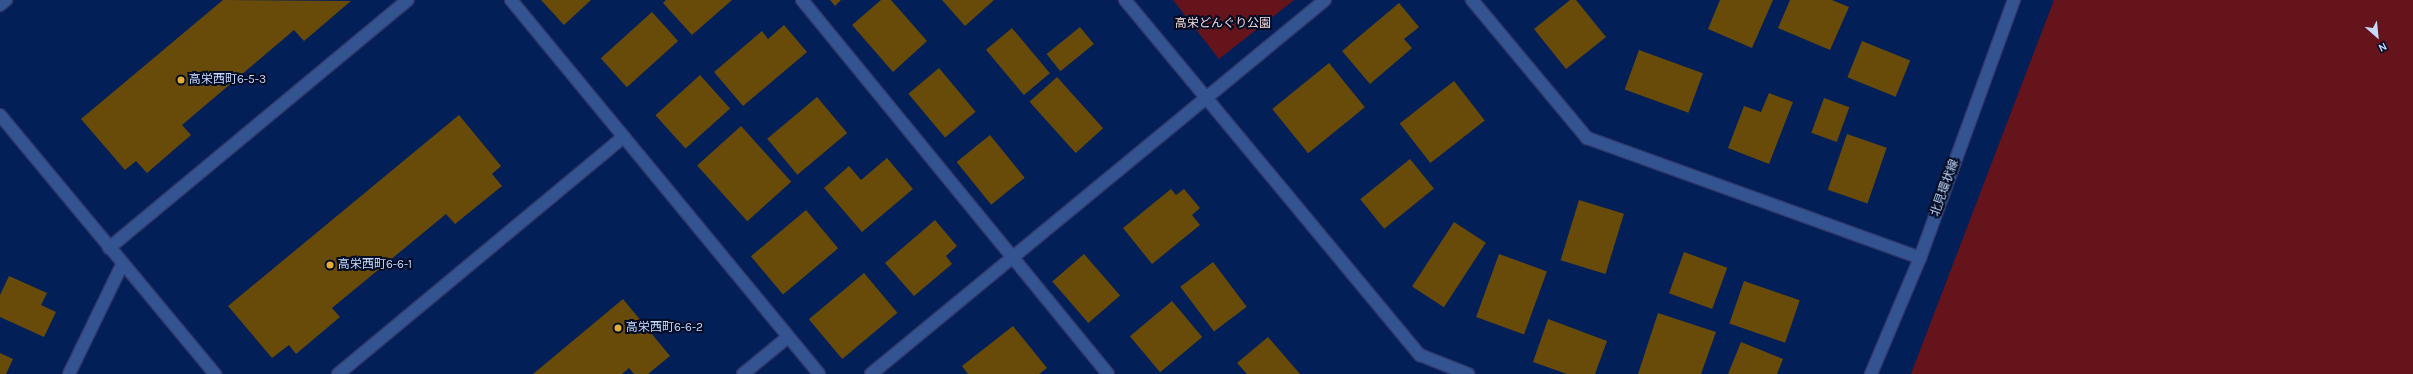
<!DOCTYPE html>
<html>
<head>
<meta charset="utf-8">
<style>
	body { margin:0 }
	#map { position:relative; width:2413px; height:374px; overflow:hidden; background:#031f57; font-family:Karla,"Noto Sans JP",sans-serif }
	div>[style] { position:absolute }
	.green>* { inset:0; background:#65141b }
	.building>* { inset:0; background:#684b08; transform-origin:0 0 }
	.roads { filter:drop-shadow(1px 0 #303669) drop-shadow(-1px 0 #303669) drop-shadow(0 1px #303669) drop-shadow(0 -1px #303669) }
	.lane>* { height:12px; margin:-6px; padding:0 6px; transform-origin:6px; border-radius:6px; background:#335491 }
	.street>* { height:12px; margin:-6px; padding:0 6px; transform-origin:6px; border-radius:6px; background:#335491 }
	.secondary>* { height:12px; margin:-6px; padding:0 6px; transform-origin:6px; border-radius:6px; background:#335491 }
	.dots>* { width:11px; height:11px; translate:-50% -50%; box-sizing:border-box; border:2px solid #020c24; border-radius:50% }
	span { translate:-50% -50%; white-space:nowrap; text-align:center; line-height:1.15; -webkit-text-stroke:4px #020c24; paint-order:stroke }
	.park-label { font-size:12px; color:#f7dad8 }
	.poi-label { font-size:12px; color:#c6dafd }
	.left { translate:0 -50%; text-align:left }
	.street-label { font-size:12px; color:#c6dafd }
	.north { position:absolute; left:2357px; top:16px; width:40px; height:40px; -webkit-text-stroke:3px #020c24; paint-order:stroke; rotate:153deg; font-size:11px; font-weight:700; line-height:16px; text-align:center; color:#c6dafd }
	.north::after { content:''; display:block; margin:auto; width:14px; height:18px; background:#c6dafd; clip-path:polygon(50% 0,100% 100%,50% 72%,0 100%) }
</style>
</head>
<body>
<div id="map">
	<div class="green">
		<i style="clip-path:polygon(1173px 0,1294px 0,1219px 59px)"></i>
		<i style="clip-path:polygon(2054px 0,2413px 0,2413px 374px,1911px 374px)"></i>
	</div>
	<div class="building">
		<i style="clip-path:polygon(223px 0,351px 1px,304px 41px,294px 30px,182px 125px,191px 135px,147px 173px,136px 161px,125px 170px,81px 119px)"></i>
		<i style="clip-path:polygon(541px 0,591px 0,564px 25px)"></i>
		<i style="clip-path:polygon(666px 0,732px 0,692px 35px,663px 3px)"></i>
		<i style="clip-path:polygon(830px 0,841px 0,835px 6px)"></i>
		<i style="clip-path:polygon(881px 0,891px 0,927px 41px,893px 72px,852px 25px)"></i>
		<i style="clip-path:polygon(942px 0,994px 0,965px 26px)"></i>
		<i style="clip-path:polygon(1570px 0,1576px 0,1606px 37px,1566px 69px,1534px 29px)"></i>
		<i style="clip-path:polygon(1720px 0,1773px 0,1752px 48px,1708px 29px)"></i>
		<i style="clip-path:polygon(1790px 0,1832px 0,1849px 7px,1830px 50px,1778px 28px)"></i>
		<i style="clip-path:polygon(1399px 3px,1419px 27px,1404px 39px,1412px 48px,1370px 84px,1342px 51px)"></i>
		<i style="left:652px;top:12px;width:39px;height:69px;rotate:48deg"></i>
		<i style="clip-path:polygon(784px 25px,807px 52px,743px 106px,714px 72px,762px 31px,768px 39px)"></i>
		<i style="left:1080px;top:27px;width:22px;height:43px;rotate:51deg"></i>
		<i style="left:1012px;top:28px;width:59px;height:34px;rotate:50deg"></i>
		<i style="left:1862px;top:41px;width:52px;height:39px;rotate:22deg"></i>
		<i style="left:1639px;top:50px;width:68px;height:42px;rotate:20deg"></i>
		<i style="left:1329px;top:63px;width:57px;height:73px;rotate:51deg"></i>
		<i style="left:939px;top:68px;width:57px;height:40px;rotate:50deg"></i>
		<i style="left:700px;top:75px;width:45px;height:60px;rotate:48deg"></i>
		<i style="left:1057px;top:77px;width:69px;height:37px;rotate:48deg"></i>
		<i style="left:1454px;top:81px;width:50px;height:69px;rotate:52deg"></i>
		<i style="clip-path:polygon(1769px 93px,1793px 102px,1769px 164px,1728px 148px,1744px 106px,1761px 112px)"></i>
		<i style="left:817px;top:97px;width:47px;height:65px;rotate:50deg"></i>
		<i style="left:1824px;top:98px;width:27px;height:37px;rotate:20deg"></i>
		<i style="clip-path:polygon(459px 115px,501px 166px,492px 174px,502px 186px,455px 224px,446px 214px,332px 308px,340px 317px,296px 354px,289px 345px,272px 358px,228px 306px)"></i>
		<i style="left:741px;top:126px;width:75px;height:59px;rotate:48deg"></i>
		<i style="left:1847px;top:134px;width:42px;height:59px;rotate:19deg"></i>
		<i style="left:990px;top:135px;width:55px;height:43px;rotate:51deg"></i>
		<i style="clip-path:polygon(887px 158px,913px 189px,862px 232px,824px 188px,849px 166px,861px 180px)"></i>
		<i style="left:1410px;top:159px;width:38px;height:64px;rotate:51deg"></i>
		<i style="clip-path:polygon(1171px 189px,1176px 195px,1184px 189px,1200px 208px,1192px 215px,1200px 225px,1152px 264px,1123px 228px)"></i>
		<i style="left:1579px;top:200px;width:47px;height:63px;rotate:17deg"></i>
		<i style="left:806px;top:210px;width:50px;height:72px;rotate:50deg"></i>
		<i style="clip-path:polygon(935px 220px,957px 246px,946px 256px,952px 264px,914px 296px,885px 263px)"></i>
		<i style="left:1454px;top:222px;width:38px;height:77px;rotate:33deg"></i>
		<i style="left:1684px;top:252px;width:46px;height:44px;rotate:20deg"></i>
		<i style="left:1084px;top:254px;width:55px;height:42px;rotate:49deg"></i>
		<i style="left:1499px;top:254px;width:51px;height:67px;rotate:20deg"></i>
		<i style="left:1213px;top:262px;width:56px;height:41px;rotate:53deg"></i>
		<i style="left:864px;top:273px;width:52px;height:72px;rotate:50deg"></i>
		<i style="clip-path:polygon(9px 276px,47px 293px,41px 305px,56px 312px,44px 337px,0 317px,0 295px)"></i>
		<i style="left:1744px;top:281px;width:59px;height:45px;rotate:19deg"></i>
		<i style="clip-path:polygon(623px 299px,670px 356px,648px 374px,634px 374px,629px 368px,622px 374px,533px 374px)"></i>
		<i style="left:1172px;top:301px;width:47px;height:55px;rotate:50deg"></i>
		<i style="clip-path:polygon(1658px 313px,1716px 332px,1701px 374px,1638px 374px)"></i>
		<i style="clip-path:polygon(1548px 319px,1607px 341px,1595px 374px,1567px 374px,1533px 362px)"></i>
		<i style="clip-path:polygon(1013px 326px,1047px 368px,1039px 374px,968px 374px,962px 366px)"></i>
		<i style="clip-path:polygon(1268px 337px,1300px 374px,1247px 374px,1237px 363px)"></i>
		<i style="clip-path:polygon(1741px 342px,1783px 359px,1777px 374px,1728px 374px)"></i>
		<i style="clip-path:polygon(0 353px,13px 359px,6px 374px,0 374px)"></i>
	</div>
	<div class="roads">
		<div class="lane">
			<i style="left:0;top:5px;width:8px;rotate:-40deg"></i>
			<i style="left:109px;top:248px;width:388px;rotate:-39.7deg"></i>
			<i style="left:338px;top:374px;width:371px;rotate:-39.7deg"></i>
			<i style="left:743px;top:374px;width:58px;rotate:-39.4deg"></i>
		</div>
		<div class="street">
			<i style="left:511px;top:0;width:484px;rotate:50.5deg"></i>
			<i style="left:802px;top:0;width:483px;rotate:50.7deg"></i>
			<i style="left:1125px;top:0;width:462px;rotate:50.3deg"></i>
			<i style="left:1420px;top:355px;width:52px;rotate:21.6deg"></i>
			<i style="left:1472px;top:0;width:180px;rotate:50.2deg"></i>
			<i style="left:1587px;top:138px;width:354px;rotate:19.8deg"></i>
			<i style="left:0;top:115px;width:337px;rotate:50.3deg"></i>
			<i style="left:69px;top:374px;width:123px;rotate:-64.1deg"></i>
			<i style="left:871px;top:374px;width:588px;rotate:-39.48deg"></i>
		</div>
		<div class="secondary">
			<i style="left:1871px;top:374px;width:126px;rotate:-67.1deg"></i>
			<i style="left:1920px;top:258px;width:275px;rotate:-70deg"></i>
		</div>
	</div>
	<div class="dots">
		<i style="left:181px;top:80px;background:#e5ad36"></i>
		<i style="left:330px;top:265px;background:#e5ad36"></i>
		<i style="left:618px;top:328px;background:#e5ad36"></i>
	</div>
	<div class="park-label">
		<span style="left:1223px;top:24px">高栄どんぐり公園</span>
	</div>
	<div class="poi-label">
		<span class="left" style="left:189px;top:80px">高栄西町6-5-3</span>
		<span class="left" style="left:338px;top:265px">高栄西町6-6-1</span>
		<span class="left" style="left:626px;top:328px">高栄西町6-6-2</span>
	</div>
	<div class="street-label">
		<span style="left:1945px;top:188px;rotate:-70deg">北見環状線</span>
	</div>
	<div class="north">N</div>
</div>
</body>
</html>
